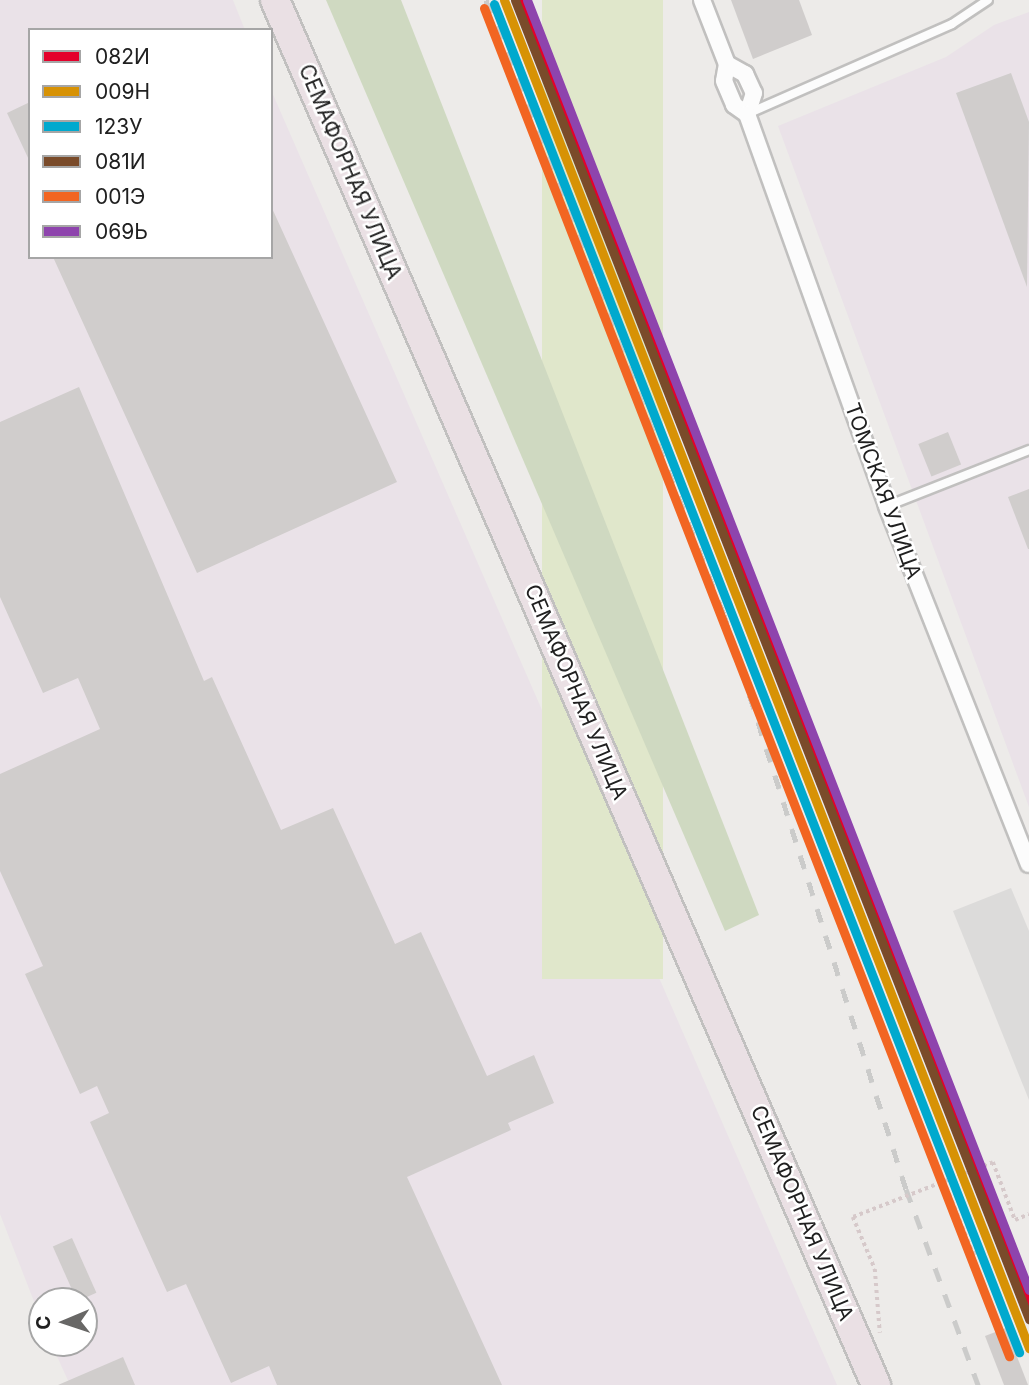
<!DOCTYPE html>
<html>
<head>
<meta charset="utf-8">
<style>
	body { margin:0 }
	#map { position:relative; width:1029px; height:1385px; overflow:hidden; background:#edebe9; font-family:Inter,sans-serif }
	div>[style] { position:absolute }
	.industrial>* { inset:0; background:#eae2e8 }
	.religious>* { inset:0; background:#dcdbda }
	.grass>* { inset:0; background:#e0e7cb; transform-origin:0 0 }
	.forest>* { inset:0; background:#cfd9c1 }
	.building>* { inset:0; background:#d0cdcc; transform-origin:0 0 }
	.path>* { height:3.5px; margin-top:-1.75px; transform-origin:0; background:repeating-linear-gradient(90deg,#d6c9ca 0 3.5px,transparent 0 7px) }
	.roads { filter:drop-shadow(2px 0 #c1c0bf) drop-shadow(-2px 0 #c1c0bf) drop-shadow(0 2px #c1c0bf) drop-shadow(0 -2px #c1c0bf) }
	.lane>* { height:8px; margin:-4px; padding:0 4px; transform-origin:4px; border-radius:4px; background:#fcfcfc }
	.street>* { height:16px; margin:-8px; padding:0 8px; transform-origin:8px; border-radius:8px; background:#fcfcfc }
	.highway>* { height:28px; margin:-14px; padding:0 14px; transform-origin:14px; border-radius:14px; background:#eae0e4 }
	.rail>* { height:5px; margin-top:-2.5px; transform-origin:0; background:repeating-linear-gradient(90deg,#cbcbca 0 14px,transparent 0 28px) }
	.path-bridge>* { height:3.5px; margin-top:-1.75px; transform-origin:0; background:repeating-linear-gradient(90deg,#d6c9ca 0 3.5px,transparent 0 7px) }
	.rail-1>* { height:9px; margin:-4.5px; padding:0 4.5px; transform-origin:4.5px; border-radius:4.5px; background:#e4002b }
	.rail-2>* { height:9px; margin:-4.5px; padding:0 4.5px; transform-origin:4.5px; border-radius:4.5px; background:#d79205 }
	.rail-3>* { height:9px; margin:-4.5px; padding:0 4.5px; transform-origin:4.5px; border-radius:4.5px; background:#00a9ce }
	.rail-4>* { height:9px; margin:-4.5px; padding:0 4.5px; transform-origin:4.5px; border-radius:4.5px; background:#7a4b2a }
	.rail-5>* { height:9px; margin:-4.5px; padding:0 4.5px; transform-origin:4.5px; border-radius:4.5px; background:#f26522 }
	.rail-6>* { height:9px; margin:-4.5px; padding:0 4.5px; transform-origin:4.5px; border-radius:4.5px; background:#8e44ad }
	span { translate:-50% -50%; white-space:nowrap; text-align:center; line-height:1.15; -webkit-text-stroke:5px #fff; paint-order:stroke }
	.street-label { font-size:21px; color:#202020 }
	.legend { position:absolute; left:28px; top:28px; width:245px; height:231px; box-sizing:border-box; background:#fff; border:2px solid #a6a6a6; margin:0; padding:9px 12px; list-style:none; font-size:21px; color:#202020 }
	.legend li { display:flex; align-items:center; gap:14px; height:35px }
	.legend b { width:35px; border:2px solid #a6a6a6 }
	.north { position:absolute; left:28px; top:1287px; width:70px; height:70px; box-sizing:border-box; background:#fff; border:2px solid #a6a6a6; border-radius:50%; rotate:268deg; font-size:19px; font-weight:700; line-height:28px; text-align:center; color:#202020 }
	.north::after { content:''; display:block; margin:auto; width:24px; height:32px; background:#686766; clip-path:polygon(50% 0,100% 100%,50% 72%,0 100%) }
</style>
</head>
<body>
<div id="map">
	<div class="industrial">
		<i style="clip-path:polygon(0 0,233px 0,245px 30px,30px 30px,30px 257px,271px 257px,271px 90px,837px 1385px,70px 1385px,51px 1343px,84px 1343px,84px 1301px,42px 1301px,42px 1322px,0 1214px)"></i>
		<i style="clip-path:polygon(1029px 12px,1029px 807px,778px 126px,946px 57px,994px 25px)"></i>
	</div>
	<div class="religious">
		<i style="clip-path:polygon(1011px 888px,1029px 931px,1029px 1100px,953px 911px)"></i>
	</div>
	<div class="grass">
		<i style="left:542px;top:0;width:121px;height:979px"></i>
	</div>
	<div class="forest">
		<i style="clip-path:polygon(326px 0,401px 0,759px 915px,725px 931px)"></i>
	</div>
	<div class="building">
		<i style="clip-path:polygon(731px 0,799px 0,812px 35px,753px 59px)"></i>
		<i style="clip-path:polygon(1011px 73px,1029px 122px,1027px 287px,956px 93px)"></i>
		<i style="clip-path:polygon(30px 102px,30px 162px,7px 113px)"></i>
		<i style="clip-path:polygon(271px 206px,397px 482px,197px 573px,53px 257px,271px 257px)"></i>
		<i style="clip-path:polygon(79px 387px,204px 681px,212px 677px,281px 830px,333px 808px,395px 944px,421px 932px,487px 1076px,534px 1055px,554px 1103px,508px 1123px,511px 1130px,407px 1177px,502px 1385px,277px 1385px,269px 1366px,231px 1383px,186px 1284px,167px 1292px,90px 1122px,109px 1113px,97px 1086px,80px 1094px,25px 974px,43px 966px,0 871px,0 774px,100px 729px,78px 678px,43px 693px,0 597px,0 422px)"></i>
		<i style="left:948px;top:432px;width:35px;height:32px;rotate:68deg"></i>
		<i style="clip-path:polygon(1029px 489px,1029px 549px,1028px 549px,1008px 497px)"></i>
		<i style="left:72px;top:1238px;width:60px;height:21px;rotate:66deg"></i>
		<i style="clip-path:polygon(1006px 1328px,1028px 1385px,1004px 1385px,985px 1336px)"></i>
		<i style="clip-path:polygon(123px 1357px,135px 1385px,58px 1385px)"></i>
	</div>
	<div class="path">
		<i style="left:993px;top:1162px;width:62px;rotate:69.2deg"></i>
		<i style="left:1015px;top:1220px;width:15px;rotate:-23deg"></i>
		<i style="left:944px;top:1181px;width:78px;rotate:68.1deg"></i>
		<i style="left:973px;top:1253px;width:7px;rotate:-8deg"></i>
		<i style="left:853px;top:1217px;width:56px;rotate:67.1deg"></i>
		<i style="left:875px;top:1269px;width:64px;rotate:85.5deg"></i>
	</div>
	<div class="roads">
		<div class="lane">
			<i style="left:747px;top:114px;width:224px;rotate:-23.7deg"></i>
			<i style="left:952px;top:24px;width:43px;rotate:-33.7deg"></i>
			<i style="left:887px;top:506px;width:153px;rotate:-21.5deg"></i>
		</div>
		<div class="street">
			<i style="left:702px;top:0;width:69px;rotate:68.7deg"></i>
			<i style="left:727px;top:64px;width:17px;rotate:100deg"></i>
			<i style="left:724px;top:81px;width:26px;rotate:67deg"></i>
			<i style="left:734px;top:105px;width:16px;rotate:35deg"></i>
			<i style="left:727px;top:64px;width:21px;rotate:29deg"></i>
			<i style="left:745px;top:74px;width:21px;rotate:65deg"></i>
			<i style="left:754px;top:93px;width:22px;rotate:108deg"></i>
			<i style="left:747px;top:114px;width:416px;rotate:70.3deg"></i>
			<i style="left:887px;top:506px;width:385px;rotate:68.4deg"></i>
		</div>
		<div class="highway">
			<i style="left:275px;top:0;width:1510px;rotate:66.54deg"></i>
		</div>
	</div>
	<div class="rail">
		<i style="left:486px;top:0;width:659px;rotate:68.84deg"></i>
		<i style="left:724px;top:615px;width:602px;rotate:72.41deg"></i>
		<i style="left:906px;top:1189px;width:209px;rotate:69.8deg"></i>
	</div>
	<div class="path-bridge">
		<i style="left:853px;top:1217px;width:150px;rotate:-21.4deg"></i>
	</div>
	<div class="rail-1">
		<i style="left:520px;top:0;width:1404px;rotate:68.74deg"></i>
	</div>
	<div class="rail-2">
		<i style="left:504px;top:0;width:1447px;rotate:68.72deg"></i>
	</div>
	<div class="rail-3">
		<i style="left:494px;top:4px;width:1447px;rotate:68.72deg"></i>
	</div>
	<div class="rail-4">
		<i style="left:515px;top:0;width:1416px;rotate:68.71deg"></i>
	</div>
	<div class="rail-5">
		<i style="left:484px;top:8px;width:1447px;rotate:68.72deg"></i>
	</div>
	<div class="rail-6">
		<i style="left:527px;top:0;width:1384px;rotate:68.74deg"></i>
	</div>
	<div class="street-label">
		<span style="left:350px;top:172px;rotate:67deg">СЕМАФОРНАЯ УЛИЦА</span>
		<span style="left:883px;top:491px;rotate:70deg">ТОМСКАЯ УЛИЦА</span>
		<span style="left:576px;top:692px;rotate:67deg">СЕМАФОРНАЯ УЛИЦА</span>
		<span style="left:802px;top:1213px;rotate:67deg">СЕМАФОРНАЯ УЛИЦА</span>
	</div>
	<ul class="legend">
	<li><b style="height:9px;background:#e4002b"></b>082И</li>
	<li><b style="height:9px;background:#d79205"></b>009Н</li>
	<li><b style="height:9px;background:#00a9ce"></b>123У</li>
	<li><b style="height:9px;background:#7a4b2a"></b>081И</li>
	<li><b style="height:9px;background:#f26522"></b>001Э</li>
	<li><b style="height:9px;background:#8e44ad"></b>069Ь</li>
	</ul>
	<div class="north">С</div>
</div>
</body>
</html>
